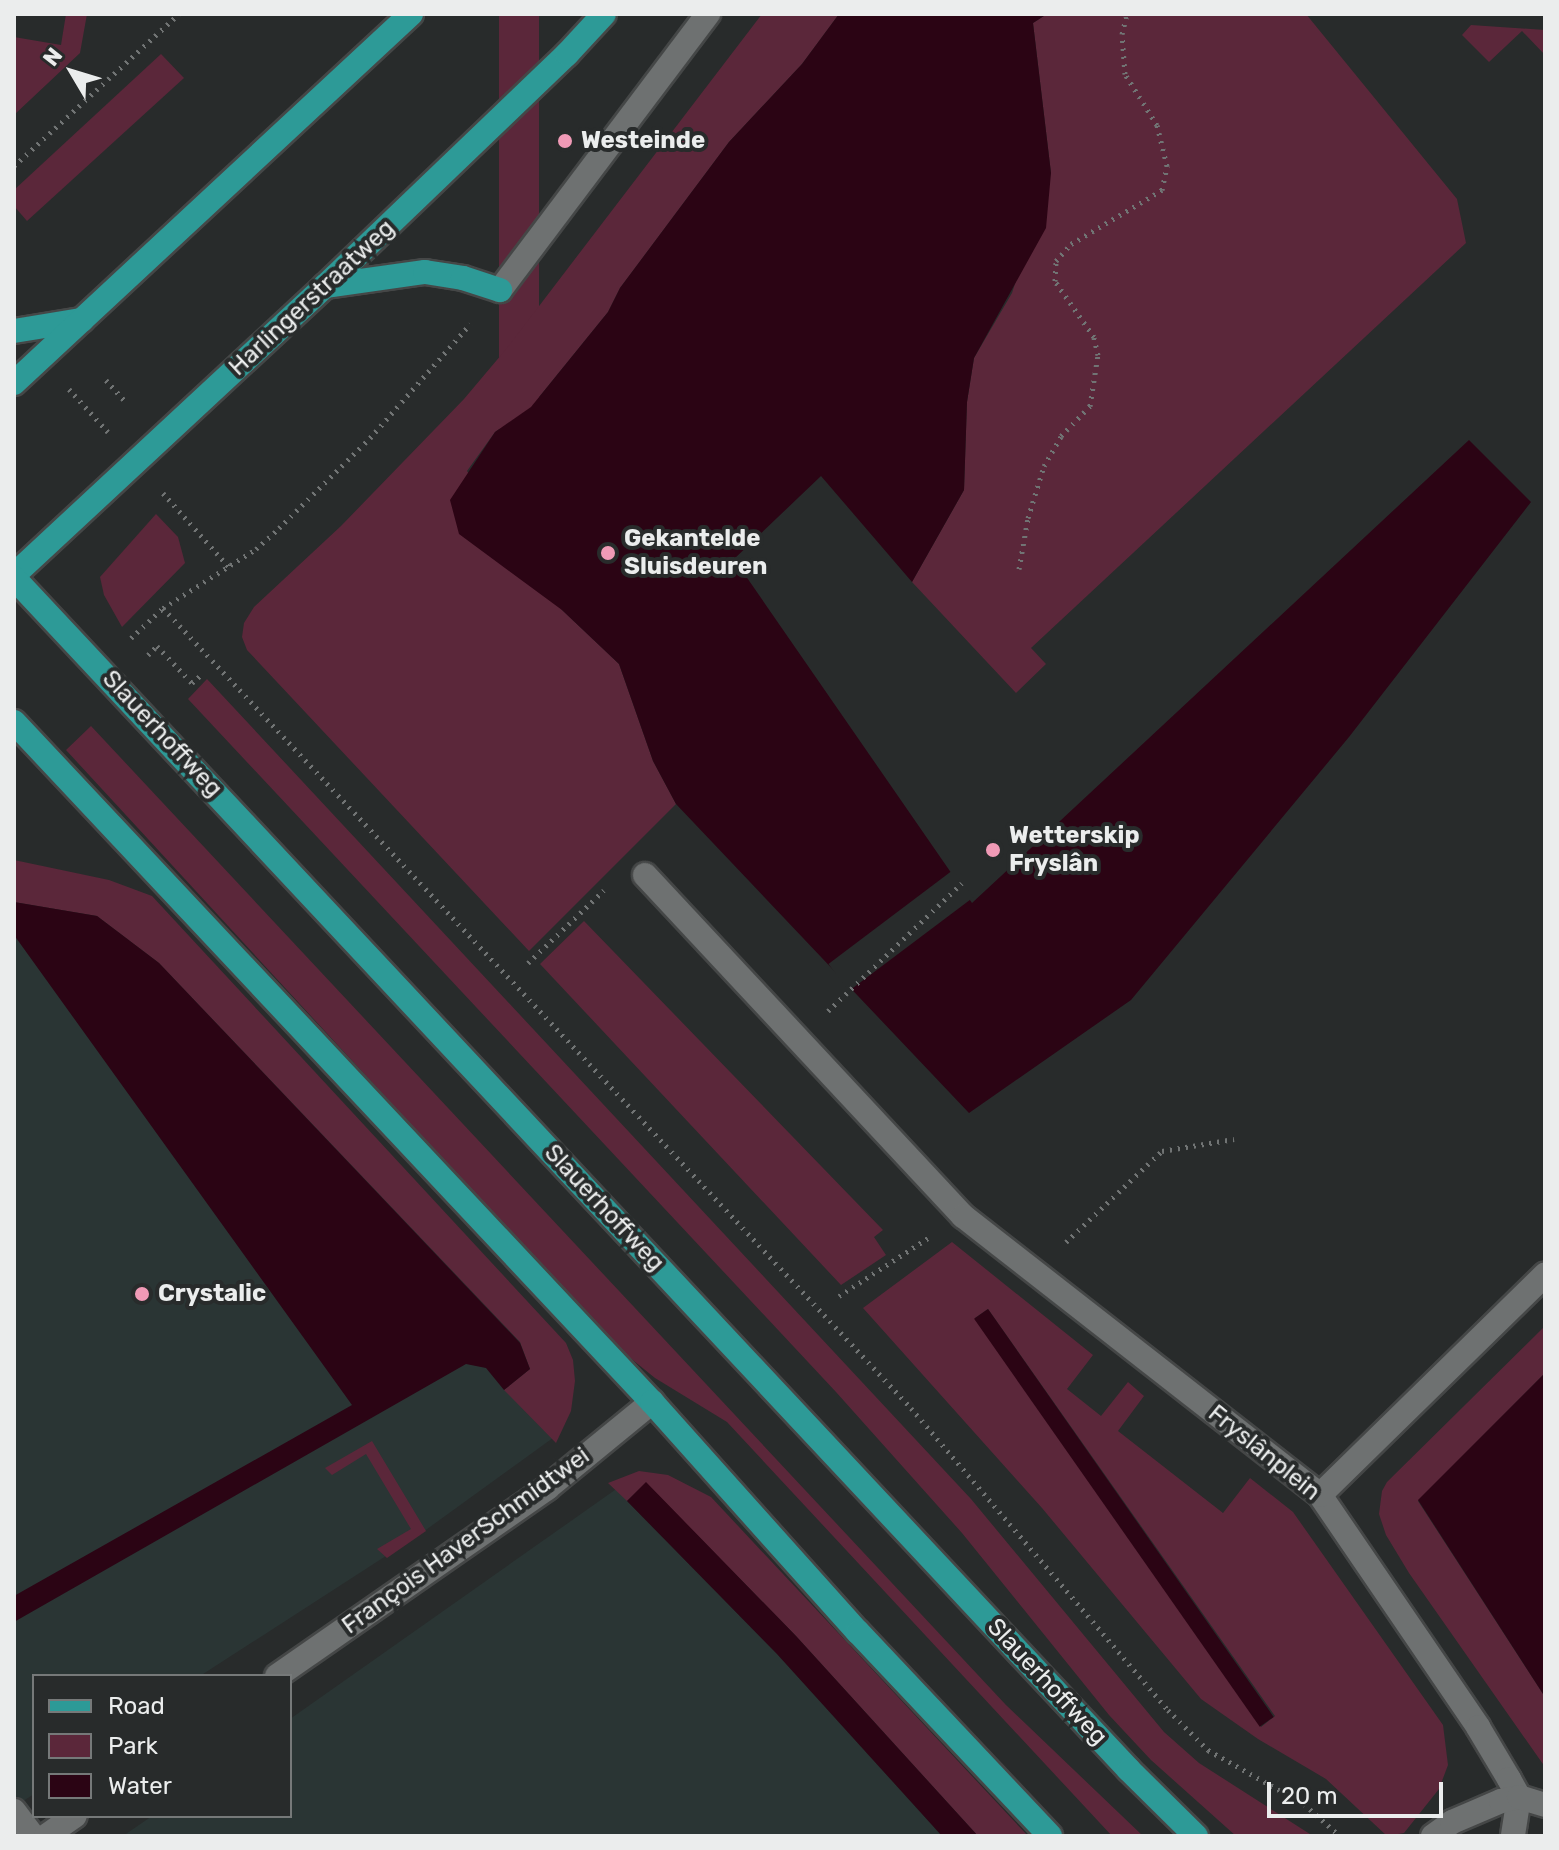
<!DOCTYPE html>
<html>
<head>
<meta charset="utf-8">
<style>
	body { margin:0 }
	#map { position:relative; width:1559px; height:1850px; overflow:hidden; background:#282b2b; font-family:Rubik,sans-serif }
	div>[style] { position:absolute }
	.built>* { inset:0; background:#2a3534 }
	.green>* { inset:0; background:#5b273a; transform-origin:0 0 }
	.water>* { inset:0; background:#2b0414; transform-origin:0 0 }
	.pier>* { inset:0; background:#282b2b; transform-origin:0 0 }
	.path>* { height:5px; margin-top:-2.5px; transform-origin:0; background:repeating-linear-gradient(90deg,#717474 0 2px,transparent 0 8px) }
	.roads { filter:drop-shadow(2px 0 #454747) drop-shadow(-2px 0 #454747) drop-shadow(0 2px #454747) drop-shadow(0 -2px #454747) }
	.minor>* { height:24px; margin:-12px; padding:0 12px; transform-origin:12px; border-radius:12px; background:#6e7171 }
	.major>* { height:24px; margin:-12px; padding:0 12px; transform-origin:12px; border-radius:12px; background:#2d9a97 }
	.dots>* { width:22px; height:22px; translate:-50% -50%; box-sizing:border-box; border:4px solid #282b2b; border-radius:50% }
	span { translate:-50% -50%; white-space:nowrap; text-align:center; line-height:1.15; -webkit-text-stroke:8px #282b2b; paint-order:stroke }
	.poi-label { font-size:24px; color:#ebeded; font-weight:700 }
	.left { translate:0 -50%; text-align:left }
	.street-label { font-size:24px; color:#ebeded }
	.frame { position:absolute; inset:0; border:16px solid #ebeded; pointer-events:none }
	.legend { position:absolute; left:32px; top:1674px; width:260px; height:144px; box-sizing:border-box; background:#282b2b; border:2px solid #767979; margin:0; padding:10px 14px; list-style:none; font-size:24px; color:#ebeded }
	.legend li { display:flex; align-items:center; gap:16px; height:40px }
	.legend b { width:40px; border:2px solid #767979 }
	.north { position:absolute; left:32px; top:32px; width:80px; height:80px; -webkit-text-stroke:6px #282b2b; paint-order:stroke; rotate:308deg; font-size:22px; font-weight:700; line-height:32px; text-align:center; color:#ebeded }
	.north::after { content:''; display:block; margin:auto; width:28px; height:36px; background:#ebeded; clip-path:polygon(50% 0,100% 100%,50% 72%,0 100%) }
	.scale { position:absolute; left:1267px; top:1782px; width:176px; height:36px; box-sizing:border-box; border:4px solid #ebeded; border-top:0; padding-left:10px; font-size:24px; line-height:28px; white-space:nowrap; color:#ebeded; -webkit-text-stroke:6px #282b2b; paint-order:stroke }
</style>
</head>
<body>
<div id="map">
	<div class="built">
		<i style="clip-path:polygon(14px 914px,557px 1435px,423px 1532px,200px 1676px,34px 1676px,34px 1794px,14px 1807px)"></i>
		<i style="clip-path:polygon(622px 1485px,628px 1502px,777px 1654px,942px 1836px,123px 1836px,152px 1816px,290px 1816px,290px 1719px)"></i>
	</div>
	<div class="green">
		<i style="clip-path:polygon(66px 14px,87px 14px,80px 53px,14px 115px,14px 37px,61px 45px)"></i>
		<i style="left:499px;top:14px;width:40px;height:524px"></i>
		<i style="clip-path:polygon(762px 14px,839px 14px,802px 64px,729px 142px,620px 288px,608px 312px,531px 407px,495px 432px,467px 471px,562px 610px,619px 664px,653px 761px,676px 804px,529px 951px,247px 650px,242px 637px,244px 623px,254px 607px,341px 526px,464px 399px,507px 348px)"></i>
		<i style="clip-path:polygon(1047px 14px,1306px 14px,1457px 199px,1466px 243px,1031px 648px,1046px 664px,1016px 693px,912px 582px,964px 490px,967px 402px,974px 358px,1012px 293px,1051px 173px,1033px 23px)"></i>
		<i style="clip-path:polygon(1471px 25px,1545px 30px,1545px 55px,1522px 31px,1489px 62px,1462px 35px)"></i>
		<i style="clip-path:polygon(161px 54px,184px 78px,27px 221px,14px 206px,14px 190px)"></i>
		<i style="clip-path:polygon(156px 514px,178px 537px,185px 563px,122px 627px,104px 595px,100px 577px)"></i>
		<i style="clip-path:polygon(207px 679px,971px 1499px,1164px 1732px,1199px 1763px,1313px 1836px,1236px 1836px,1151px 1760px,1109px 1715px,962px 1533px,836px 1392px,188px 699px)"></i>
		<i style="clip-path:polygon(91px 726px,1006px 1705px,1143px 1836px,1112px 1836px,727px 1422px,655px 1378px,613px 1344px,66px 750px)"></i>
		<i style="clip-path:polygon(14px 860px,109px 880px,152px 896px,566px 1343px,573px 1360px,575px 1381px,571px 1411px,556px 1443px,504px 1390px,530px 1369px,520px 1342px,159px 963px,97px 916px,14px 902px)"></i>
		<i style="clip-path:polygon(584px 921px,883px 1230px,874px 1237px,886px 1255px,841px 1285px,540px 964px)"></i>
		<i style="clip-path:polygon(evenodd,952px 1242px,1093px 1355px,1067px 1389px,1101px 1416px,1128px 1382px,1144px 1396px,1118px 1431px,1223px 1513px,1250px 1478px,1293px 1512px,1443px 1725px,1448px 1765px,1439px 1789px,1404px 1833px,1387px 1836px,1326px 1779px,1258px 1739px,1201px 1699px,1042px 1508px,863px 1308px,952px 1242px,988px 1309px,1275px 1716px,1261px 1727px,975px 1318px,988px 1309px)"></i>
		<i style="clip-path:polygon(1545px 1326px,1545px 1373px,1418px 1501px,1545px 1697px,1545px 1767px,1409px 1573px,1386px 1535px,1379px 1514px,1382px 1491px,1387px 1482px)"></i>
		<i style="clip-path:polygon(372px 1441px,426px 1531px,387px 1558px,377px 1549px,411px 1529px,366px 1454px,332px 1475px,325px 1468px)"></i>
		<i style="clip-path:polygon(639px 1471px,668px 1475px,711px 1497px,1028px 1836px,978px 1836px,796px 1636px,646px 1483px,627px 1501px,608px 1483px)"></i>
	</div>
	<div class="water">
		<i style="clip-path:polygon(839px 14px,1047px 14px,1033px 23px,1051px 173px,1046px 228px,974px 358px,967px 402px,964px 490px,912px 582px,821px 476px,734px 559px,972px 903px,1469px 440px,1531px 502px,1349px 737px,1131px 1000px,969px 1113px,676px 804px,653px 761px,619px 664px,562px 610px,459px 534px,450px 500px,495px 432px,531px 407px,608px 312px,620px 288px,729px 142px,802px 64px)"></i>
		<i style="clip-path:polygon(14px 902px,97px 916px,159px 963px,520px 1343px,530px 1369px,504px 1390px,486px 1368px,466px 1364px,14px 1622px,14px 1596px,352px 1405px,14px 935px)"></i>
		<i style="left:988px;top:1309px;width:498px;height:17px;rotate:55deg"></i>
		<i style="clip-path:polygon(1545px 1373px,1545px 1697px,1418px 1500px)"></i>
		<i style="clip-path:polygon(646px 1482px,796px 1636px,978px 1836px,942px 1836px,777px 1654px,627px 1501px)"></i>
	</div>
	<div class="pier">
		<i style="left:953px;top:870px;width:34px;height:156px;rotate:53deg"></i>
	</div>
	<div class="path">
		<i style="left:14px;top:166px;width:224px;rotate:-42.7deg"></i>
		<i style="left:106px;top:380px;width:31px;rotate:48deg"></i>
		<i style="left:69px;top:389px;width:58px;rotate:47.8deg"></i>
		<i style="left:163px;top:493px;width:99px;rotate:48.3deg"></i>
		<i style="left:1019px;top:569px;width:52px;rotate:-80deg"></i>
		<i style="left:1028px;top:518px;width:54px;rotate:-72.9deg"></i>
		<i style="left:1044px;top:466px;width:34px;rotate:-60deg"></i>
		<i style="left:1061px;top:436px;width:42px;rotate:-46deg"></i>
		<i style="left:1090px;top:406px;width:52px;rotate:-81.1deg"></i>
		<i style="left:1098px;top:355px;width:18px;rotate:-103deg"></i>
		<i style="left:1094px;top:337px;width:68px;rotate:-124.9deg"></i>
		<i style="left:1055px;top:281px;width:20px;rotate:-87deg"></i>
		<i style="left:1056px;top:261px;width:23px;rotate:-49deg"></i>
		<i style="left:1071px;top:244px;width:106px;rotate:-30.7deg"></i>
		<i style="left:1162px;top:190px;width:25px;rotate:-78deg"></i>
		<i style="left:1167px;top:166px;width:42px;rotate:-103.7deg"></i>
		<i style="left:1157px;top:125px;width:60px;rotate:-122.1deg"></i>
		<i style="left:1125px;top:74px;width:40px;rotate:-94.3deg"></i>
		<i style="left:1122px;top:34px;width:21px;rotate:-76deg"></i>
		<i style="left:163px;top:608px;width:1095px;rotate:46.92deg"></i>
		<i style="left:911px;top:1408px;width:397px;rotate:49.6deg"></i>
		<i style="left:1168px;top:1710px;width:57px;rotate:45deg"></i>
		<i style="left:1208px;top:1750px;width:110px;rotate:29.4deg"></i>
		<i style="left:1304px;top:1804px;width:48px;rotate:41.6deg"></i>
		<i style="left:131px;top:638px;width:44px;rotate:-43.2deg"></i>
		<i style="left:163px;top:608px;width:110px;rotate:-32.4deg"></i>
		<i style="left:256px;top:549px;width:31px;rotate:-42deg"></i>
		<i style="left:279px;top:528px;width:128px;rotate:-44.7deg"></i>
		<i style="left:370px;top:438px;width:152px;rotate:-48.7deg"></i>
		<i style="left:148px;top:655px;width:13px;rotate:-45deg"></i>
		<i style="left:157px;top:646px;width:51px;rotate:46.6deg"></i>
		<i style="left:192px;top:683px;width:13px;rotate:-42deg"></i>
		<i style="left:528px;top:963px;width:105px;rotate:-43.8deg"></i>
		<i style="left:828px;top:1011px;width:185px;rotate:-43.7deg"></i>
		<i style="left:1066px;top:1242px;width:132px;rotate:-43.5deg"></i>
		<i style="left:1162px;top:1151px;width:73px;rotate:-9.5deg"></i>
		<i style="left:839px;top:1296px;width:106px;rotate:-33.1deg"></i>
	</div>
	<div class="roads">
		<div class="minor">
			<i style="left:500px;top:290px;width:346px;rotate:-53deg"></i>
			<i style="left:645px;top:875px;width:466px;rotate:47deg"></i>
			<i style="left:963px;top:1216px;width:453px;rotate:38deg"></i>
			<i style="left:1320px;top:1495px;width:281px;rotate:55.7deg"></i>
			<i style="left:1478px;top:1727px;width:61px;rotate:59.2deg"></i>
			<i style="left:1509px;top:1779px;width:21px;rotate:61deg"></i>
			<i style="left:1519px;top:1797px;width:39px;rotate:99deg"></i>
			<i style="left:1320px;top:1495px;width:315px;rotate:-44.4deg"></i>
			<i style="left:277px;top:1676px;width:329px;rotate:-34.8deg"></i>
			<i style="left:547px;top:1488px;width:136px;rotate:-39.3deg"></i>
			<i style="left:14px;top:1811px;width:31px;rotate:53deg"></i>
			<i style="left:46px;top:1836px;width:35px;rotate:-35deg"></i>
			<i style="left:1433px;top:1836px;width:24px;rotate:-36deg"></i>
			<i style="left:1452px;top:1822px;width:53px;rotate:-23.2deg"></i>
			<i style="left:1501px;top:1801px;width:18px;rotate:-13deg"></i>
			<i style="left:1519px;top:1797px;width:27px;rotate:17deg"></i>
		</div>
		<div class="major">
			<i style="left:325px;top:286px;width:101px;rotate:-8deg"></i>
			<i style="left:425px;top:272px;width:38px;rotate:9deg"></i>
			<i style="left:463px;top:278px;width:39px;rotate:18deg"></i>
			<i style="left:14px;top:331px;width:69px;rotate:-9.2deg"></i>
			<i style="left:14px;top:383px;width:542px;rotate:-42.91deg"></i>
			<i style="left:14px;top:575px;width:425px;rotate:-42.9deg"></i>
			<i style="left:325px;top:286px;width:335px;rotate:-43.8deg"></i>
			<i style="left:567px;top:54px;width:54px;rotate:-47.2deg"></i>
			<i style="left:14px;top:578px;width:1632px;rotate:46.91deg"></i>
			<i style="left:1129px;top:1770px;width:94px;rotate:44.6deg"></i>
			<i style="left:14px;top:722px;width:932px;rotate:46.83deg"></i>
			<i style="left:652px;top:1402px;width:309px;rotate:48.2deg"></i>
			<i style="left:858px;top:1632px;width:280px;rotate:46.7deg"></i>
		</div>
	</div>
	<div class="dots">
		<i style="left:565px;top:141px;background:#f09ab6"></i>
		<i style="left:608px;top:553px;background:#f09ab6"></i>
		<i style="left:993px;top:850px;background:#f09ab6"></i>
		<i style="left:142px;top:1294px;background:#f09ab6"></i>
	</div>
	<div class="poi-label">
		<span class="left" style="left:581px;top:141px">Westeinde</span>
		<span class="left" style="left:624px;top:553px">Gekantelde<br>Sluisdeuren</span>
		<span class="left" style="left:1009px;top:850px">Wetterskip<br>Fryslân</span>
		<span class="left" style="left:158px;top:1294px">Crystalic</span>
	</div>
	<div class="street-label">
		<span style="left:312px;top:298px;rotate:-43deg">Harlingerstraatweg</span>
		<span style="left:162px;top:734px;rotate:47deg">Slauerhoffweg</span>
		<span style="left:604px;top:1208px;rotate:47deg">Slauerhoffweg</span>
		<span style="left:1264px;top:1453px;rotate:39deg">Fryslânplein</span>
		<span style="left:466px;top:1541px;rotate:-36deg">François HaverSchmidtwei</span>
		<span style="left:1047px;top:1682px;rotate:47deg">Slauerhoffweg</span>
	</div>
	<div class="frame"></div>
	<ul class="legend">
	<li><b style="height:10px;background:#2d9a97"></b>Road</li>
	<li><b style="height:22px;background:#5b273a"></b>Park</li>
	<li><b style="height:22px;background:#2b0414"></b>Water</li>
	</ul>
	<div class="north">N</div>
	<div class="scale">20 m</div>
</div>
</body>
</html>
